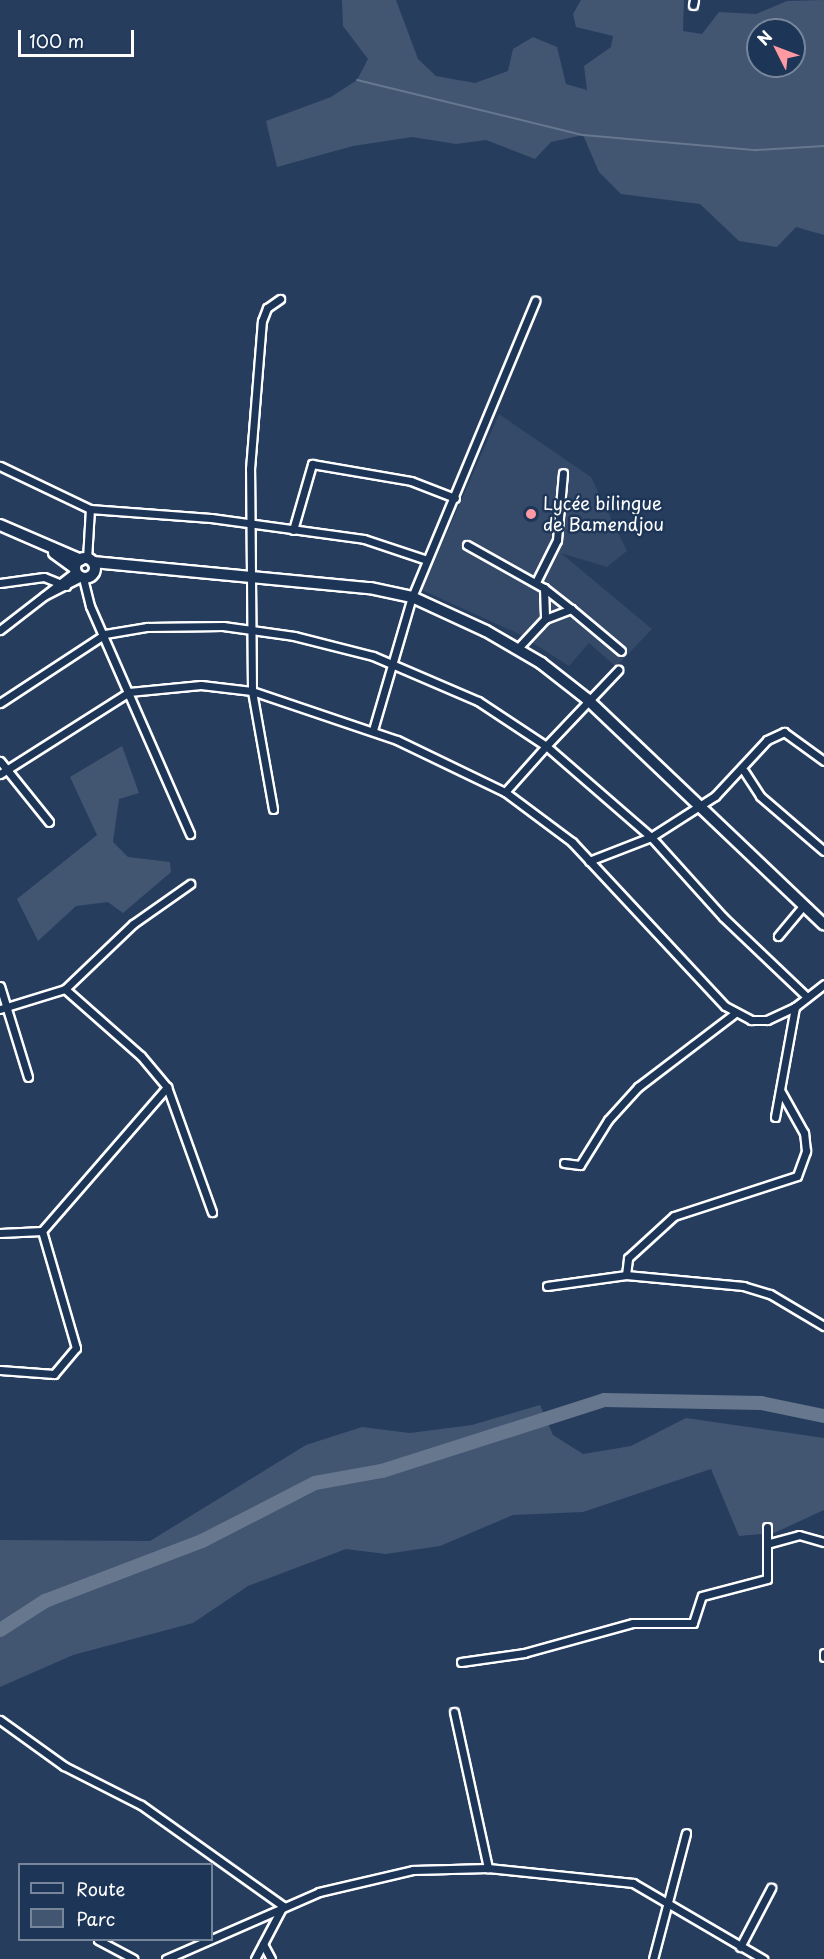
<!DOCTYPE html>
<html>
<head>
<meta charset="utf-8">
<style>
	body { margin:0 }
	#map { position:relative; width:824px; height:1959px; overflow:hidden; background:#263d5e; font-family:"Playpen Sans",sans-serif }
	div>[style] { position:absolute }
	.built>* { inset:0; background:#344a68 }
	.green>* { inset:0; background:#425672 }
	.stream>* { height:2px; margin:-1px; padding:0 1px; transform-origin:1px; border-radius:1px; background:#67788e }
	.river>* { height:14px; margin:-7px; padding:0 7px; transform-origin:7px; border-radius:7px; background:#67788e }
	.roads { filter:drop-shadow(2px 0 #fff) drop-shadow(-2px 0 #fff) drop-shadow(0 2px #fff) drop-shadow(0 -2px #fff) }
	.minor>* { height:7px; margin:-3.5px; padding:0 3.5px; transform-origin:3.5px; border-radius:3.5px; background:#1d3557 }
	.secondary>* { height:10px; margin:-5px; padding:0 5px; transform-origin:5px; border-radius:5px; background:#1d3557 }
	.secondary>.ring { margin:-5px; padding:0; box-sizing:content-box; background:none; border:10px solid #1d3557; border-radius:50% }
	.dots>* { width:16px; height:16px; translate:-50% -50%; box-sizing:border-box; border:3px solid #1d3557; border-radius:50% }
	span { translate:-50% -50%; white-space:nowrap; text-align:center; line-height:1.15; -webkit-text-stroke:5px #1d3557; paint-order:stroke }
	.poi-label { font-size:18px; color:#fff }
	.left { translate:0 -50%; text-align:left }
	.legend { position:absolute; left:18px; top:1863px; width:195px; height:78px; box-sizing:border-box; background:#1d3557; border:2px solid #77869a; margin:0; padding:8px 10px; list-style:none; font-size:18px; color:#fff }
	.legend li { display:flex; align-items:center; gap:12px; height:30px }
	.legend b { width:30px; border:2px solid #77869a }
	.north { position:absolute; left:746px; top:18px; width:60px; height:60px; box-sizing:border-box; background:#1d3557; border:2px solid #77869a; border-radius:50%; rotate:312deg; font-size:16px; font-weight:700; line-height:24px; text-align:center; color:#fff }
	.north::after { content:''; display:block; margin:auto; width:21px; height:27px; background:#ff9aa2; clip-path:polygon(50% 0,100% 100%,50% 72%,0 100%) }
	.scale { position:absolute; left:18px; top:30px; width:116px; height:27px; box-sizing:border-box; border:3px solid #fff; border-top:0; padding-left:8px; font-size:18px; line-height:21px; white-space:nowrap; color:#fff; -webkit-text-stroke:4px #1d3557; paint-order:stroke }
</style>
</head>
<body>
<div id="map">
	<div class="built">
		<i style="clip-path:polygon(499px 414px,591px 477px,627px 551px,607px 567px,561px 553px,652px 629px,616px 667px,589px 643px,569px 666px,519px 634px,422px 590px)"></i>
	</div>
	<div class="green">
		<i style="clip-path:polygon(evenodd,342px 0,396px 0,418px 59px,436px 76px,475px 83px,508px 71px,513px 49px,533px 37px,557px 47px,566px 84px,587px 90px,584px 66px,611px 47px,613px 36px,576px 27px,573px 14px,581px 0,684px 0,683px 31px,702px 34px,719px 12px,756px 14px,787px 1px,824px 0,824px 235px,796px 227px,777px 247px,739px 241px,700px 204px,621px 194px,599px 172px,583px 135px,551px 142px,535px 159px,486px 140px,456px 144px,412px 137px,353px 146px,277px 167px,266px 121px,331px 97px,357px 80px,368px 59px,343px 26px,342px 0,758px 30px,794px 30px,794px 66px,758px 66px,758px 30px)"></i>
		<i style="clip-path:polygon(122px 746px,139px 793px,119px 799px,113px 842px,128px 857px,170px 862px,171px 872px,123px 913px,108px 902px,76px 906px,38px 941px,17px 899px,97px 835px,70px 777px)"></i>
		<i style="clip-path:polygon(540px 1405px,553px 1435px,583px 1454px,631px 1446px,686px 1418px,824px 1438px,824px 1510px,774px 1533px,739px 1536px,711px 1469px,583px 1512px,513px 1515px,440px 1546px,386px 1554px,346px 1549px,248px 1586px,193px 1623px,73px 1655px,0 1687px,0 1540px,150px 1541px,306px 1445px,362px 1427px,410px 1433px,472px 1425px)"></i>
	</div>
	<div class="stream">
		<i style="left:357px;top:80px;width:233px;rotate:13.7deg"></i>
		<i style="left:583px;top:135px;width:174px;rotate:5deg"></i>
		<i style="left:756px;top:150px;width:68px;rotate:-3.4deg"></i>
	</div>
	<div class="river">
		<i style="left:0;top:1630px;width:54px;rotate:-32.8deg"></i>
		<i style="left:45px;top:1601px;width:168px;rotate:-20.9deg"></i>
		<i style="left:202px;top:1541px;width:127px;rotate:-27.2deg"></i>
		<i style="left:315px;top:1483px;width:68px;rotate:-10.2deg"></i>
		<i style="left:382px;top:1471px;width:233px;rotate:-17.7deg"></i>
		<i style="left:604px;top:1400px;width:157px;rotate:1.1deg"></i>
		<i style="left:761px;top:1403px;width:64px;rotate:11.7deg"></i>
	</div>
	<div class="roads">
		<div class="minor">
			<i style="left:693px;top:5px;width:5px;rotate:-79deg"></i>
			<i style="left:0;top:466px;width:100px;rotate:25.5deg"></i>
			<i style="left:90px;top:509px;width:121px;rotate:4.3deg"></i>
			<i style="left:211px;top:518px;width:154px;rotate:7.8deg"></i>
			<i style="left:364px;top:539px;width:66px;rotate:18.4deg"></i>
			<i style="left:293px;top:530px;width:69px;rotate:-73.9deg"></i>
			<i style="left:312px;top:464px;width:100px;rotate:9.7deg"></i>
			<i style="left:411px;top:481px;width:47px;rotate:21.1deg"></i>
			<i style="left:467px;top:545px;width:88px;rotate:29.2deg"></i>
			<i style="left:544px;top:588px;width:31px;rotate:88deg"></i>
			<i style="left:87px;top:559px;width:50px;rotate:-86.6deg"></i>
			<i style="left:83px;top:578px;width:29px;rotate:76deg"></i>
			<i style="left:90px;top:606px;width:249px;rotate:66.3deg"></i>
			<i style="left:536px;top:582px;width:47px;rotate:-63.4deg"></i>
			<i style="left:557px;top:540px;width:67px;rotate:-84.9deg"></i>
			<i style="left:0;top:583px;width:44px;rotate:-7.8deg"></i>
			<i style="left:44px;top:577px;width:24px;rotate:22deg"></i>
			<i style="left:544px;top:588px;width:34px;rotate:38deg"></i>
			<i style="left:44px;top:596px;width:42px;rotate:-27.2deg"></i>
			<i style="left:0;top:630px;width:96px;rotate:-37.8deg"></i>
			<i style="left:518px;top:648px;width:40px;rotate:-47deg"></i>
			<i style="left:545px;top:619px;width:28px;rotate:-21deg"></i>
			<i style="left:571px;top:609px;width:65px;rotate:40deg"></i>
			<i style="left:0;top:703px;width:126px;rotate:-33.3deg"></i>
			<i style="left:105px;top:634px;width:43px;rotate:-9.5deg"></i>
			<i style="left:147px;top:627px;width:76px;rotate:-0.8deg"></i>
			<i style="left:223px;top:626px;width:72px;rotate:8deg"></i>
			<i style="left:294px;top:636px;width:81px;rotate:14.2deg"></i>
			<i style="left:373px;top:656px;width:114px;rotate:23.2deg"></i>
			<i style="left:478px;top:701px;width:82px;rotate:33.5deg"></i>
			<i style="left:546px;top:746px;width:105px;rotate:-46.5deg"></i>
			<i style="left:373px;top:730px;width:139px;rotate:-73.7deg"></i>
			<i style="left:412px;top:597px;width:321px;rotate:-67.4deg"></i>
			<i style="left:0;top:761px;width:78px;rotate:51.2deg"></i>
			<i style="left:744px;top:771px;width:30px;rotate:57deg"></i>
			<i style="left:760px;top:796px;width:84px;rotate:40.7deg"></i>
			<i style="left:0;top:774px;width:153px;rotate:-32.4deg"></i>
			<i style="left:129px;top:692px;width:72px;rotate:-5.6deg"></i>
			<i style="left:201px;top:685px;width:51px;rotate:6.7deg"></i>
			<i style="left:252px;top:691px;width:153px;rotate:18.7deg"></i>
			<i style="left:397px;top:740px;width:120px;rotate:25.7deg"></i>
			<i style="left:505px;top:792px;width:84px;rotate:36.7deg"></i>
			<i style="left:572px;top:842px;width:224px;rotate:47deg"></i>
			<i style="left:725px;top:1006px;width:30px;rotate:28deg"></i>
			<i style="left:751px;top:1020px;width:16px"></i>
			<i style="left:767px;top:1020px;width:31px;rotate:-25deg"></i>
			<i style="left:505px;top:792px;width:62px;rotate:-48.3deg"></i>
			<i style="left:546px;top:746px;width:139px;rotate:40.9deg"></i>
			<i style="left:651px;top:837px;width:108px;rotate:48deg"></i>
			<i style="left:723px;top:917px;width:116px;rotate:43.6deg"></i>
			<i style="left:273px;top:809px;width:120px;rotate:-100.1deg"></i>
			<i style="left:252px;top:691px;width:222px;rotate:-90.5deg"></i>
			<i style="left:250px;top:469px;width:148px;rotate:-85.4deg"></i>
			<i style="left:262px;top:321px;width:14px;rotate:-69deg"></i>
			<i style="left:267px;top:308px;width:16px;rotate:-35deg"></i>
			<i style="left:589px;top:861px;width:66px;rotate:-21.2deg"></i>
			<i style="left:651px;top:837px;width:76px;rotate:-32.6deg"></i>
			<i style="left:715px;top:796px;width:76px;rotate:-47.1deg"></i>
			<i style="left:767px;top:740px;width:19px;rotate:-25deg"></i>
			<i style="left:784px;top:732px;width:49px;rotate:35.9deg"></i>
			<i style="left:778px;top:936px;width:39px;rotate:-50deg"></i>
			<i style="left:0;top:986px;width:95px;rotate:72.9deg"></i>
			<i style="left:65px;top:989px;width:94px;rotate:-43.7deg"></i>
			<i style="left:133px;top:924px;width:70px;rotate:-35.1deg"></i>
			<i style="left:0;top:1009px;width:68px;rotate:-17.1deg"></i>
			<i style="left:65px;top:989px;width:101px;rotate:41.4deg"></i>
			<i style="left:141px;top:1056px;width:40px;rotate:50deg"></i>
			<i style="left:167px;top:1087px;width:133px;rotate:70.2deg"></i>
			<i style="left:775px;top:1117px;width:112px;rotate:-79.7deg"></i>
			<i style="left:795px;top:1007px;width:37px;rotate:-38deg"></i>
			<i style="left:564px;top:1163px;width:16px;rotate:7deg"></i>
			<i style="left:580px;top:1165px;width:53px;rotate:-58.1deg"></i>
			<i style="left:608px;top:1120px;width:45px;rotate:-47.7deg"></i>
			<i style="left:638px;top:1087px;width:122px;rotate:-37.3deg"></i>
			<i style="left:0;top:1233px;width:42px;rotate:-2.7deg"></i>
			<i style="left:42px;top:1231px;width:191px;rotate:-49deg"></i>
			<i style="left:626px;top:1275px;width:17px;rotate:-83deg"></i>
			<i style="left:628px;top:1258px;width:62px;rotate:-42.4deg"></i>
			<i style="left:674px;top:1216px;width:129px;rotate:-18deg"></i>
			<i style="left:797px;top:1176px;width:27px;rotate:-70deg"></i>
			<i style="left:806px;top:1151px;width:18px;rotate:-96deg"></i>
			<i style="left:804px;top:1133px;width:49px;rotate:-119.2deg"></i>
			<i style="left:547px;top:1286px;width:80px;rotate:-7.9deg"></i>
			<i style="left:626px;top:1275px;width:118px;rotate:5.4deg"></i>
			<i style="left:743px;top:1286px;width:28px;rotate:17deg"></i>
			<i style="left:770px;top:1294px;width:63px;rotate:30.7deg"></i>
			<i style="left:0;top:1370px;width:54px;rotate:4.2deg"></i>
			<i style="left:54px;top:1374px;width:34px;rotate:-50deg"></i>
			<i style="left:76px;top:1348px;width:122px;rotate:-106.2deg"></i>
			<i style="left:770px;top:1543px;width:30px;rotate:-15deg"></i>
			<i style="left:799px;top:1535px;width:26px;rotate:16deg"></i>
			<i style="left:824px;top:1653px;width:4px;rotate:90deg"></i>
			<i style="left:461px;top:1662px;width:64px;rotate:-8.1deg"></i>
			<i style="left:524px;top:1653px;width:113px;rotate:-15.4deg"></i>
			<i style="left:633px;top:1623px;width:60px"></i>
			<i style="left:693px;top:1623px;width:28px;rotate:-72deg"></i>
			<i style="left:702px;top:1596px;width:67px;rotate:-14.7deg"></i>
			<i style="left:767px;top:1579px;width:52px;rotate:-90deg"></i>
			<i style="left:454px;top:1712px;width:160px;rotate:77.7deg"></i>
			<i style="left:0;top:1720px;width:79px;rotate:35.7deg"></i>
			<i style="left:64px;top:1766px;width:86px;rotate:26.9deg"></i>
			<i style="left:141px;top:1805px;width:174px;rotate:35.4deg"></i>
			<i style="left:98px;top:1940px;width:40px;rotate:28deg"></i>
			<i style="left:263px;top:1944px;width:17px;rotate:62deg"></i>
			<i style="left:740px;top:1947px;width:67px;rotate:-62.3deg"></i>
			<i style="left:166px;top:1959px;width:167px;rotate:-23.6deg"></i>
			<i style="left:319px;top:1892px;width:97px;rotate:-13.2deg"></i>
			<i style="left:413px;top:1870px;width:75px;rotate:-1.5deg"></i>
			<i style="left:488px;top:1868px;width:146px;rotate:5.9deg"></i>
			<i style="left:633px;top:1883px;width:151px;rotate:30.3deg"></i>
			<i style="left:255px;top:1959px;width:60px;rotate:-62.2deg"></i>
			<i style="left:653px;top:1959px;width:130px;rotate:-75.3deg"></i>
		</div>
		<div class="secondary">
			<i style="left:0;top:525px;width:88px;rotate:23.4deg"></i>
			<i style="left:54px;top:553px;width:26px;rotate:36deg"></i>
			<i class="ring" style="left:75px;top:558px;width:10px;height:10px"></i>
			<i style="left:93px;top:562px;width:278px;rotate:5.4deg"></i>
			<i style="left:370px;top:588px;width:43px;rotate:12.1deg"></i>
			<i style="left:412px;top:597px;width:81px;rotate:24.7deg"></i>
			<i style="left:486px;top:631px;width:64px;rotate:30.2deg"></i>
			<i style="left:541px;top:663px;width:58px;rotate:38deg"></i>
			<i style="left:587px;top:699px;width:327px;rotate:43.6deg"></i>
		</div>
	</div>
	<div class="dots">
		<i style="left:531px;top:514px;background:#ff9aa2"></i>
	</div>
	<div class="poi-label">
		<span class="left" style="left:543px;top:514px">Lycée bilingue<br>de Bamendjou</span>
	</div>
	<ul class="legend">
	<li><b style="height:8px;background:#1d3557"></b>Route</li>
	<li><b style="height:16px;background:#425672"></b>Parc</li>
	</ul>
	<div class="north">N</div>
	<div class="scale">100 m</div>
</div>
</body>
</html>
